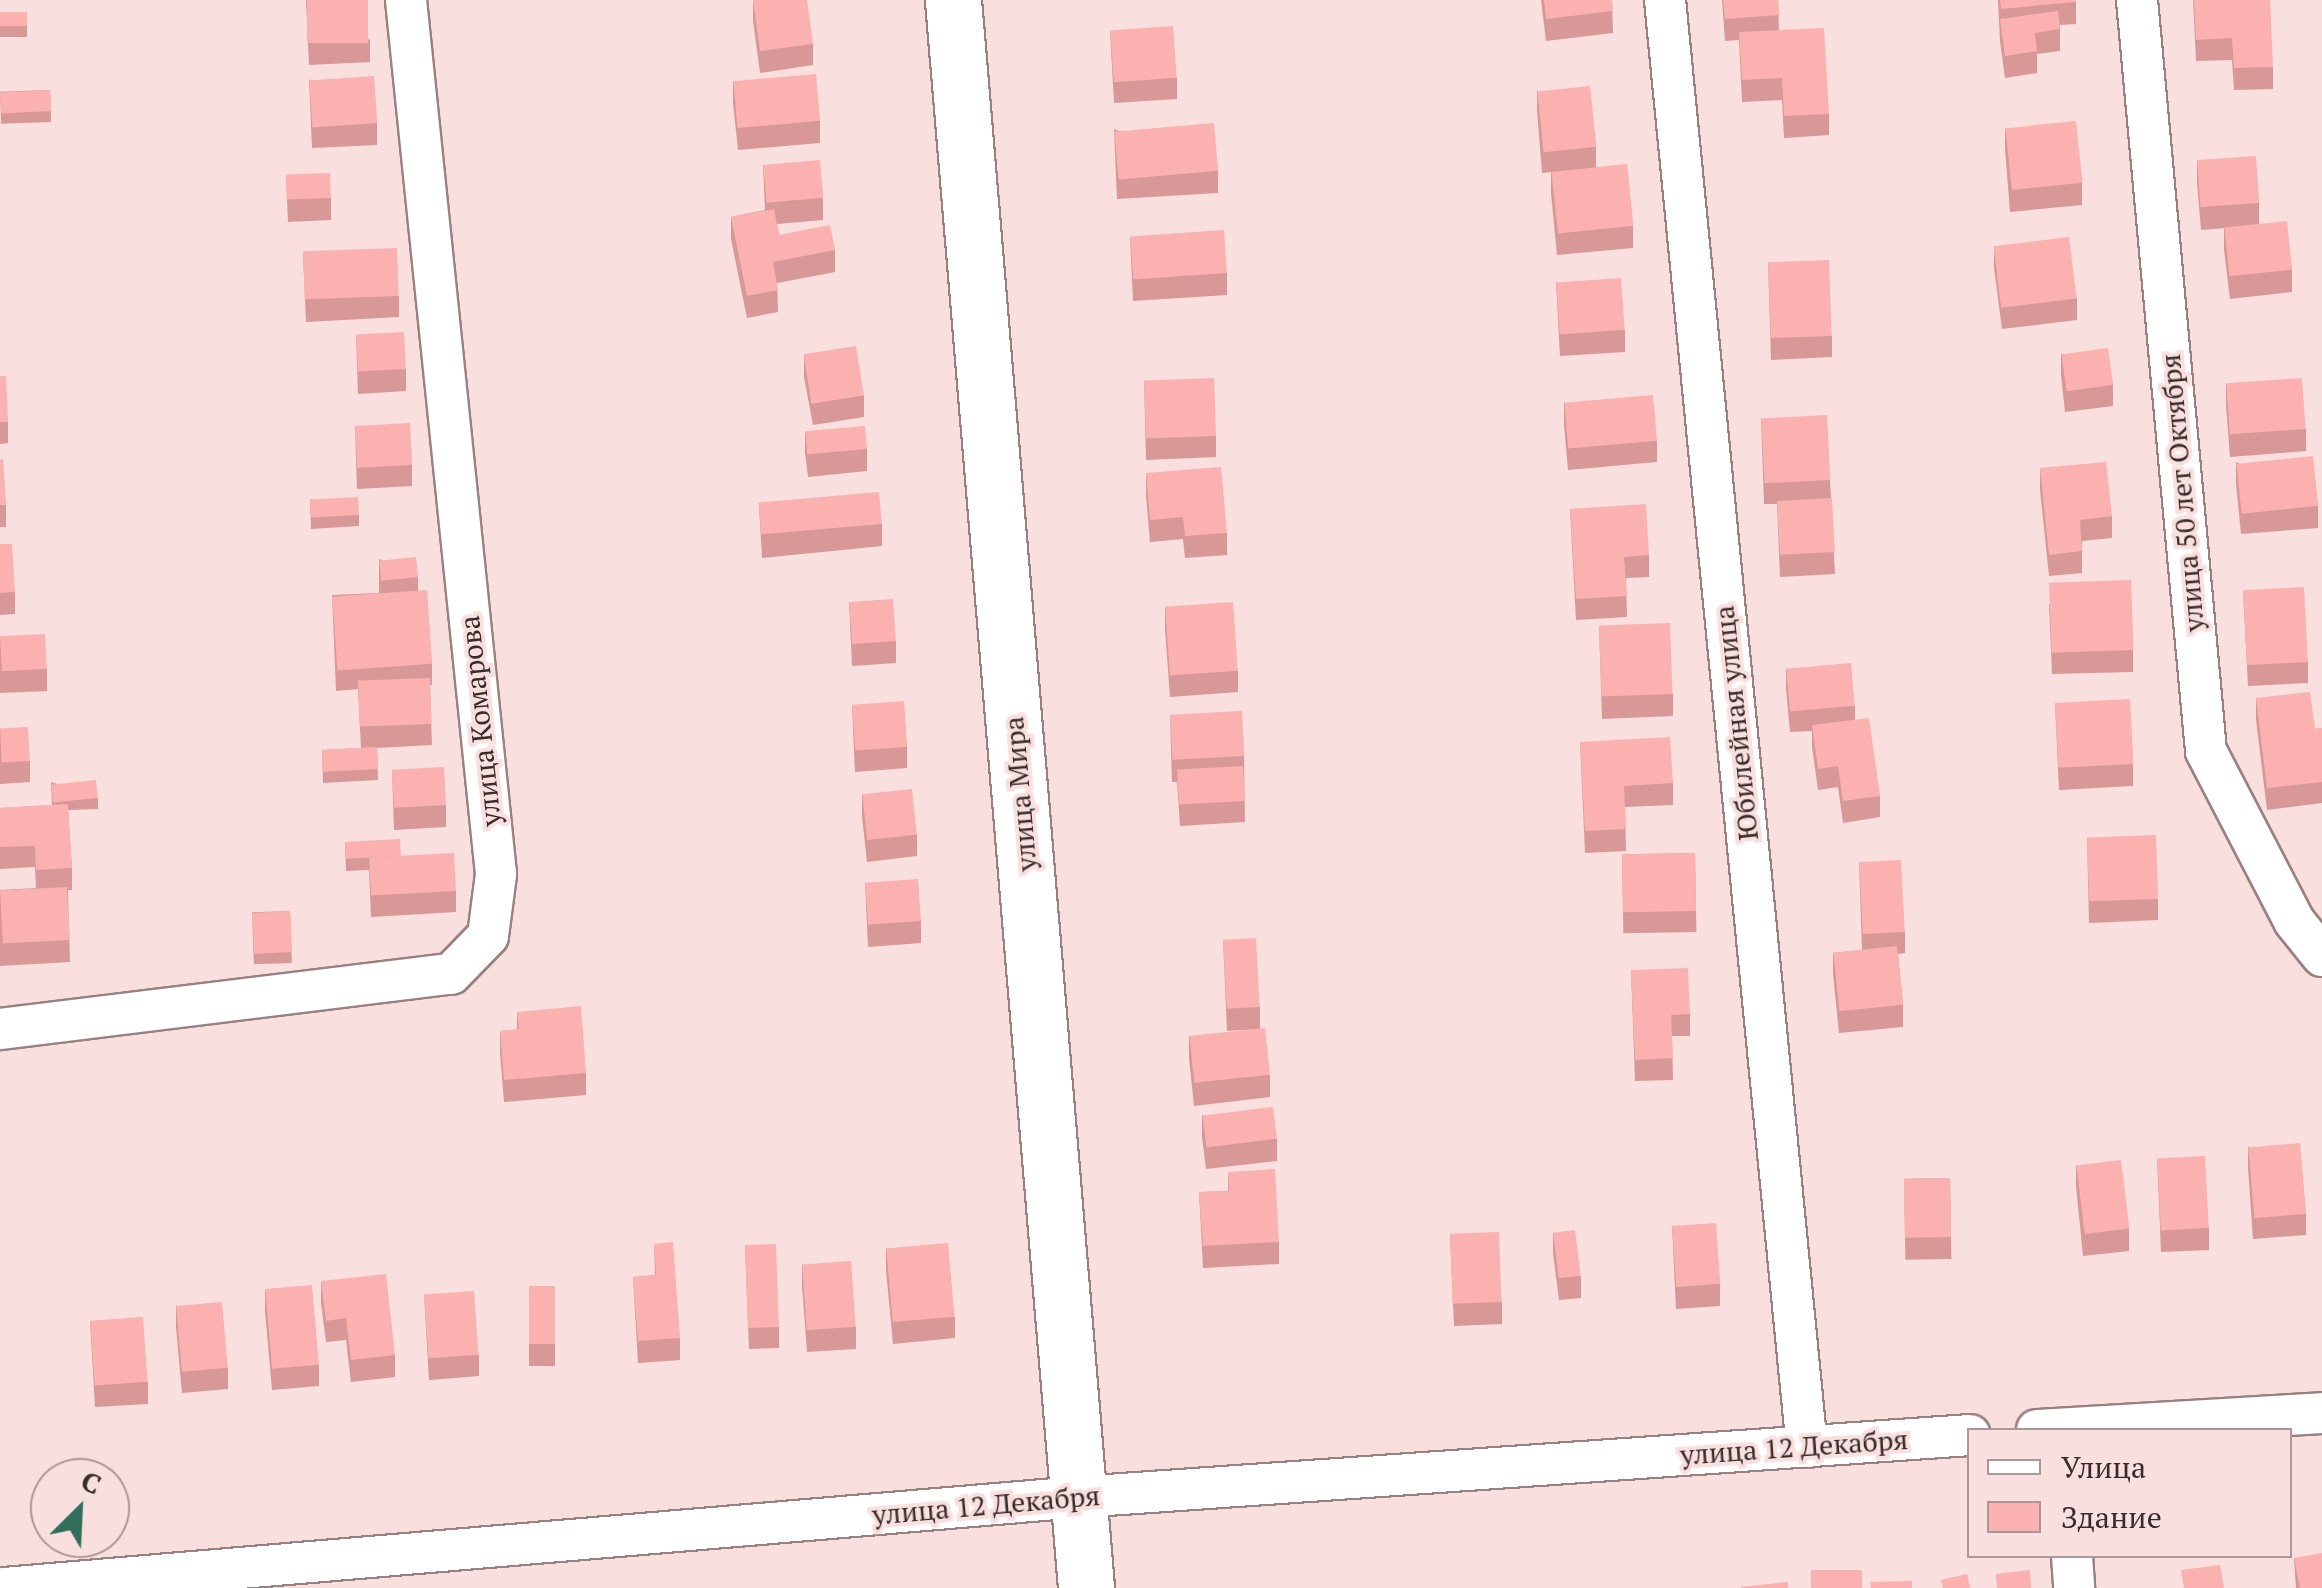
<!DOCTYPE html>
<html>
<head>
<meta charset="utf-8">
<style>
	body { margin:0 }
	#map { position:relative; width:2322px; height:1588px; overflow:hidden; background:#f9dfde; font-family:"PT Serif",serif }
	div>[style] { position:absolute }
	.roads { filter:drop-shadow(2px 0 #988180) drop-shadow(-2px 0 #988180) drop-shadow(0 2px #988180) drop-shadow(0 -2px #988180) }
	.street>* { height:40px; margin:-20px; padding:0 20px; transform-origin:20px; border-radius:20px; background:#fff }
	.primary>* { height:55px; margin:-27.5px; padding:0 27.5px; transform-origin:27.5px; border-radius:27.5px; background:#fff }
	.wall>* { inset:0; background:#d79897; transform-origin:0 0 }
	.building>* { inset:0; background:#fab1b0; transform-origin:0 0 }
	span { translate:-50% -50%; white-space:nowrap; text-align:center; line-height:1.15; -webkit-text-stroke:8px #f9dfde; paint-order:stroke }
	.street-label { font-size:28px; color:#362c2c }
	.legend { position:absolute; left:1967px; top:1428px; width:325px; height:130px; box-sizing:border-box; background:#f9dfde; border:2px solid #ab9797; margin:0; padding:12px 18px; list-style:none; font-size:30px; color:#362c2c }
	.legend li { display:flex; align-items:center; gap:20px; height:50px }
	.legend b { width:50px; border:2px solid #ab9797 }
	.north { position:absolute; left:30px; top:1458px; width:100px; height:100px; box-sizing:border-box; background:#f9dfde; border:2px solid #ab9797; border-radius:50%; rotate:24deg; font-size:28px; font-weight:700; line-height:40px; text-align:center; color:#362c2c }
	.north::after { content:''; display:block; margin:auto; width:35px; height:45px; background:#316e5a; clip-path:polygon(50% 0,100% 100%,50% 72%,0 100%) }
</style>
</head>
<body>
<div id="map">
	<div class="roads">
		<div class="street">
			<i style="left:1665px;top:0;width:1454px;rotate:84.4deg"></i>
			<i style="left:2137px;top:0;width:754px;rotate:84.75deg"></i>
			<i style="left:2206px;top:751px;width:191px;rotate:62.6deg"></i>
			<i style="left:2294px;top:921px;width:45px;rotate:51.3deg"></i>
			<i style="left:0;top:1029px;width:454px;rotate:-7deg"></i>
			<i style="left:451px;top:974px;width:53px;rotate:-45.8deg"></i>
			<i style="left:488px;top:936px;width:63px;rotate:-82.6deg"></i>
			<i style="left:496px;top:874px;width:879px;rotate:-95.88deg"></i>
			<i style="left:2037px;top:1430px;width:286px;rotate:-3.4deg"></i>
			<i style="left:2072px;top:1556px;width:32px;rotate:86deg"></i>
			<i style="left:4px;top:1588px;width:1079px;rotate:-4.84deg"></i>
			<i style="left:1079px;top:1497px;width:893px;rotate:-3.98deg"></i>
		</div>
		<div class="primary">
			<i style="left:953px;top:0;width:1594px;rotate:85.21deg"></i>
		</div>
	</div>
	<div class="wall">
		<i style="clip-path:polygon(306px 0,370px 40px,370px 62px,309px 65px)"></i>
		<i style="clip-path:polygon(753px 0,813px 44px,813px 65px,760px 73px,753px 21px)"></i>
		<i style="clip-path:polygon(1541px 0,1612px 0,1613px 33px,1546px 41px)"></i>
		<i style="clip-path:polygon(1722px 0,1778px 0,1779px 30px,1829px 114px,1829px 135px,1784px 138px,1782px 100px,1742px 102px,1739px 40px,1725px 41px)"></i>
		<i style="clip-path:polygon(1998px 0,2076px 0,2076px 24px,2060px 25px,2060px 51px,2037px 54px,2037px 73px,2005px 78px,2000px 41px)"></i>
		<i style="clip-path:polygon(2193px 0,2273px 67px,2273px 89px,2234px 90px,2232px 60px,2196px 61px)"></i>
		<i style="left:27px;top:12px;width:25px;height:27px;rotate:90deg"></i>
		<i style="clip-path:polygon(1110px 31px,1177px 78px,1177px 99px,1114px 103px)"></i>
		<i style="clip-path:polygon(309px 79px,377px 123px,377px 145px,312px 148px)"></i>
		<i style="clip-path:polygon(733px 81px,820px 121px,820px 143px,738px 150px,733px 103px)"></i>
		<i style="left:50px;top:90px;width:32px;height:50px;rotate:88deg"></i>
		<i style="clip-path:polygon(1537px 90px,1596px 147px,1596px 167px,1633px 226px,1633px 248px,1557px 255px,1551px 193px,1551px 172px,1542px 173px,1537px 111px)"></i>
		<i style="clip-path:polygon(2005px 128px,2082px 183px,2082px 205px,2010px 212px,2005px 149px)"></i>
		<i style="clip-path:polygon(1114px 129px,1218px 171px,1218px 193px,1117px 199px)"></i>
		<i style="clip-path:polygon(2197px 160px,2259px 203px,2259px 224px,2292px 270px,2292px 292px,2230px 299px,2224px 250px,2224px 228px,2238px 227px,2201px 230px,2197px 182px)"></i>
		<i style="clip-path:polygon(763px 165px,823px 198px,823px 220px,777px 224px,779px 235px,835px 250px,835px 272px,777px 283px,778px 312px,747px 318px,731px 239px,731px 217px,765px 210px)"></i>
		<i style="clip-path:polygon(286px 175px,331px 198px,331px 220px,288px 222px)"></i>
		<i style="clip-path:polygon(1130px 237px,1227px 273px,1227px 295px,1133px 301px)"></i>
		<i style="clip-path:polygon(1994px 246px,2077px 298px,2077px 320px,2002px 329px,1994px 268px)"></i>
		<i style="clip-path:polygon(303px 253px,399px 296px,399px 317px,306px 322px)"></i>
		<i style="clip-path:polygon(1768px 263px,1832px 336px,1832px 357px,1771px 360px)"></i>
		<i style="clip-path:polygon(1556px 282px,1625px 330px,1625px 352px,1560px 356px)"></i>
		<i style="clip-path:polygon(356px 335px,406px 369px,406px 391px,358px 394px)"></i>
		<i style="clip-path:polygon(2061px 353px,2113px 385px,2113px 406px,2065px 412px,2061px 375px)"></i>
		<i style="clip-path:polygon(804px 355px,864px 395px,864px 417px,813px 425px,804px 377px)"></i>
		<i style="clip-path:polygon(0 376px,8px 422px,8px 443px,0 444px)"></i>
		<i style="clip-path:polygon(1144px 381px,1216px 436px,1216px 457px,1146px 460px)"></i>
		<i style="clip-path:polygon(2226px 384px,2306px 429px,2306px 451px,2230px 457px,2226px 406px)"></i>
		<i style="clip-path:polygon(1564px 402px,1657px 441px,1657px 462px,1568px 470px,1564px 424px)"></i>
		<i style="clip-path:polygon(1761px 418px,1830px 480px,1835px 574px,1780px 577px,1777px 504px,1764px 504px)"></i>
		<i style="clip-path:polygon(355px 426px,412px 465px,412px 486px,357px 489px)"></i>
		<i style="clip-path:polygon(805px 432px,867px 449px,867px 471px,808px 477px,805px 453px)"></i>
		<i style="clip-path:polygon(0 460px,6px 505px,6px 527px,0 527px)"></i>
		<i style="clip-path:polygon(2236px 462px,2318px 506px,2318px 528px,2241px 534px,2236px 484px)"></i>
		<i style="clip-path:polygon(2040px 468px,2112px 516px,2112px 538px,2082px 541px,2082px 573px,2049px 576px,2040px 490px)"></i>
		<i style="clip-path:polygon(1146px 473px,1227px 533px,1227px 555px,1185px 558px,1183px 539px,1150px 542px,1146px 495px)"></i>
		<i style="clip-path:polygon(310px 499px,359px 515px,359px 526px,311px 529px)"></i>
		<i style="clip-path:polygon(759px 505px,882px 524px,882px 546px,762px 558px)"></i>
		<i style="clip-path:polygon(1570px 509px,1649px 555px,1649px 577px,1626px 578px,1627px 617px,1576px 620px)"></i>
		<i style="clip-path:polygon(0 544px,15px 592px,15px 614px,0 615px)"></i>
		<i style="clip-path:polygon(379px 559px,418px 577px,418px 591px,432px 664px,432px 685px,430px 685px,432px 745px,377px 748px,378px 780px,323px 783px,322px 750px,361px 748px,358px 689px,336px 691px,332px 595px,379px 593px)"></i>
		<i style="clip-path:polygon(2243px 591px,2308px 662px,2308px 683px,2248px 686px)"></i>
		<i style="clip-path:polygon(849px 602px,896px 641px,896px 663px,852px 666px)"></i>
		<i style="clip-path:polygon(2049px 604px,2133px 650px,2133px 672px,2052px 674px)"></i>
		<i style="clip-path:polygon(1165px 607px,1238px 671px,1238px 692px,1170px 697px,1165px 629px)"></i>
		<i style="clip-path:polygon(1599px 626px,1673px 694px,1673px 716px,1602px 719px)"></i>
		<i style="clip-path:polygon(0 636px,47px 669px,47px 691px,0 693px)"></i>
		<i style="clip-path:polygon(1786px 668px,1855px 706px,1855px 720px,1880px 796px,1880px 817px,1843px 823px,1838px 787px,1818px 790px,1812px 747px,1812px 731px,1790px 732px,1786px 689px)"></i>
		<i style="clip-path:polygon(2256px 698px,2315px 729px,2322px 728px,2322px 803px,2267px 810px,2256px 720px)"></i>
		<i style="clip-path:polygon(2055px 703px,2133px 764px,2133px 786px,2059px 790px)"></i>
		<i style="clip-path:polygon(852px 705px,907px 747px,907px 768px,855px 772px)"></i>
		<i style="clip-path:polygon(1170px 715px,1244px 756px,1245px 822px,1180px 826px,1177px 782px,1172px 782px)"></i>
		<i style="clip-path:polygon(0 728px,30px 761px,30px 782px,0 784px)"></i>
		<i style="clip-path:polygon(1580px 742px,1673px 783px,1673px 805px,1625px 807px,1626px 851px,1585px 853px)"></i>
		<i style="clip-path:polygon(392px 770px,446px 805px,446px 827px,394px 830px)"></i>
		<i style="clip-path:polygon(51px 782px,98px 798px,98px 809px,68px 810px,72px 868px,72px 890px,68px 890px,70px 962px,0 966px,0 890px,36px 888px,35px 867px,0 869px,0 808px,52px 805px)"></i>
		<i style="clip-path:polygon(862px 795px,917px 835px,917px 856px,867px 862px,862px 816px)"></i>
		<i style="clip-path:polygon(2087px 837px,2158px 899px,2158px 920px,2089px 923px)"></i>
		<i style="clip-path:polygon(345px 842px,401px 856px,456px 891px,456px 912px,371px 917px,369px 870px,346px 871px)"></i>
		<i style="left:1695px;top:853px;width:79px;height:73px;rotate:89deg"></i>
		<i style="clip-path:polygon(1859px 862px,1905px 932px,1905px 953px,1898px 954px,1903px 1005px,1903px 1027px,1839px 1033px,1833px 974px,1833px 953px,1862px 950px)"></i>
		<i style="clip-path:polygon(865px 882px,921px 921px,921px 943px,868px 947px)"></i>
		<i style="left:290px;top:911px;width:52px;height:38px;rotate:88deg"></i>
		<i style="clip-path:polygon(1223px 940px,1260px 1007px,1260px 1029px,1227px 1031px)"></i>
		<i style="clip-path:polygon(1631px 970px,1690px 1014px,1690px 1036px,1672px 1036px,1673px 1080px,1635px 1081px)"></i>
		<i style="clip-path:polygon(517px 1012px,586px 1073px,586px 1095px,504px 1102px,500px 1053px,500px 1031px,517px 1030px)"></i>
		<i style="clip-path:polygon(1189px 1036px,1270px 1075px,1270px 1097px,1194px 1106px,1189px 1058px)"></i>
		<i style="clip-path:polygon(1202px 1115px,1277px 1139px,1277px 1161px,1206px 1169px,1202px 1137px)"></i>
		<i style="clip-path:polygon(2248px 1146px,2306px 1214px,2306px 1235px,2253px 1239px,2248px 1168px)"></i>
		<i style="clip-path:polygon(2157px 1158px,2209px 1228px,2209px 1250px,2161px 1252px)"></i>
		<i style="clip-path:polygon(2076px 1165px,2129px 1229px,2129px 1251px,2083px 1256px,2076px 1186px)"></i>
		<i style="clip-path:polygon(1228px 1172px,1279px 1242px,1279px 1264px,1203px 1268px,1199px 1192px,1228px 1191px)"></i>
		<i style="left:1950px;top:1178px;width:81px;height:46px;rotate:89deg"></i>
		<i style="clip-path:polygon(1672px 1226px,1720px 1284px,1720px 1306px,1676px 1309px)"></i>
		<i style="clip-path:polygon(1553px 1232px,1581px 1276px,1581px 1298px,1559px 1300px,1553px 1253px)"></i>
		<i style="clip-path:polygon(1450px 1234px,1502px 1302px,1502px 1324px,1454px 1326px)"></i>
		<i style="clip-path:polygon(654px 1244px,680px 1338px,680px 1360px,638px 1363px,633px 1277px,655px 1275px)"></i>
		<i style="clip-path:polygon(745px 1246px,779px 1327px,779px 1348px,749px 1349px)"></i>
		<i style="clip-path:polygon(886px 1248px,955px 1317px,955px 1338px,893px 1344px,886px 1270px)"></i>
		<i style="clip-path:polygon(802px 1264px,856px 1327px,856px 1349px,807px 1352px,802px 1286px)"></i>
		<i style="clip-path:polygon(321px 1281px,395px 1355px,395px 1377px,351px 1382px,346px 1340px,326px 1342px,321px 1303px)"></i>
		<i style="left:529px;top:1286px;width:26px;height:80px"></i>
		<i style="clip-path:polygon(265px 1290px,319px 1365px,319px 1386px,272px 1390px,265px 1311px)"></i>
		<i style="clip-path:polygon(424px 1294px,479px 1355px,479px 1376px,429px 1380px)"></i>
		<i style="clip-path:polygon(176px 1305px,228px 1368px,228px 1389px,182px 1393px,176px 1327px)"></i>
		<i style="clip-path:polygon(90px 1321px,148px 1382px,148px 1404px,95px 1407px)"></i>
		<i style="clip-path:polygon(2294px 1558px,2322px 1588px,2296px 1588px)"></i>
	</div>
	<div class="building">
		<i style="left:307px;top:0;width:61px;height:43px"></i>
		<i style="clip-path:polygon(753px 0,807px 0,813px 44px,760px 51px)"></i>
		<i style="clip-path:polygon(1544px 0,1612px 0,1613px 11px,1546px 19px)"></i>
		<i style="clip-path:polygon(1723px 0,1778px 0,1779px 15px,1725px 19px)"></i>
		<i style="clip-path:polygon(2000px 0,2076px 0,2076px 2px,2001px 9px)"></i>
		<i style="clip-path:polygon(2194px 0,2270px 0,2273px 67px,2234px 68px,2232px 38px,2196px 40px)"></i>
		<i style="clip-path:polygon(2058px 11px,2060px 29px,2035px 33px,2037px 51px,2005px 56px,2000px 19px)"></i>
		<i style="left:27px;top:12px;width:14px;height:27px;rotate:90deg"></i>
		<i style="left:1173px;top:26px;width:52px;height:63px;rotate:86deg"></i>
		<i style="clip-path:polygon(1824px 28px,1829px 114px,1784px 116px,1782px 78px,1742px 80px,1739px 32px)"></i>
		<i style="left:816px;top:74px;width:47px;height:83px;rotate:85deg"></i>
		<i style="left:374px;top:76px;width:47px;height:65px;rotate:86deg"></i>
		<i style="left:1590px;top:86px;width:61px;height:53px;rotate:84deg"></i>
		<i style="left:50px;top:90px;width:21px;height:50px;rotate:87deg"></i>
		<i style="left:2076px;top:121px;width:62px;height:71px;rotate:84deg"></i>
		<i style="left:1214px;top:123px;width:48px;height:100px;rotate:85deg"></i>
		<i style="left:2256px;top:156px;width:47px;height:59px;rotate:86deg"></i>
		<i style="left:820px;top:160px;width:38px;height:57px;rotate:85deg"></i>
		<i style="left:1627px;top:164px;width:62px;height:76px;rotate:84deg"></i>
		<i style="left:330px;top:173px;width:25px;height:44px;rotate:88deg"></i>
		<i style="clip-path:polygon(774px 209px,779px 235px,830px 225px,835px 250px,773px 262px,778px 290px,747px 296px,731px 217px)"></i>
		<i style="left:2287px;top:221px;width:49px;height:63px;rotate:84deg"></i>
		<i style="left:1224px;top:230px;width:43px;height:94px;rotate:86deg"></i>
		<i style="left:2069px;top:237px;width:62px;height:76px;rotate:83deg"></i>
		<i style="left:397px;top:248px;width:48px;height:94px;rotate:88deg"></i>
		<i style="left:1829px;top:260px;width:76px;height:61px;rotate:88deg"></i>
		<i style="left:1621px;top:278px;width:52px;height:65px;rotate:86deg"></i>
		<i style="left:404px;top:332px;width:37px;height:48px;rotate:87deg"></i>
		<i style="left:856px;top:346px;width:50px;height:53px;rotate:81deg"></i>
		<i style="left:2108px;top:348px;width:37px;height:47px;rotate:82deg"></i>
		<i style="clip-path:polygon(0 376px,6px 376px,8px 422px,0 422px)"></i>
		<i style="left:1214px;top:378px;width:58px;height:70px;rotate:88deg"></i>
		<i style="left:2302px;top:378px;width:51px;height:76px;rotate:86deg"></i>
		<i style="left:1653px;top:395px;width:46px;height:89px;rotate:85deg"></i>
		<i style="left:1827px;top:415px;width:65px;height:66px;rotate:87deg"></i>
		<i style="left:410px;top:423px;width:42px;height:55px;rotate:87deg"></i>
		<i style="left:865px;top:426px;width:23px;height:60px;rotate:85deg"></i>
		<i style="left:2313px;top:456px;width:50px;height:77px;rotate:84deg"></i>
		<i style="clip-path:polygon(3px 459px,6px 505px,0 505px,0 460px)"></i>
		<i style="clip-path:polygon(2106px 462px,2112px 516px,2080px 520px,2082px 551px,2049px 555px,2040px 468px)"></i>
		<i style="clip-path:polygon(1221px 467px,1227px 533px,1185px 536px,1183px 517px,1150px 520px,1146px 473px)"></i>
		<i style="left:879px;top:492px;width:32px;height:121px;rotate:85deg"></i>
		<i style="left:358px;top:497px;width:18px;height:48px;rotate:87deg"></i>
		<i style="left:1832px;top:498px;width:54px;height:55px;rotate:87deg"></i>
		<i style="clip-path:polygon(1646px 504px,1649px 555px,1624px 557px,1627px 596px,1576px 599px,1570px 509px)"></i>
		<i style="clip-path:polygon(0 544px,12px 544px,15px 592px,0 593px)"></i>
		<i style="left:416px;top:557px;width:20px;height:37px;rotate:84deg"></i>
		<i style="left:2131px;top:580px;width:70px;height:82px;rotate:88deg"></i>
		<i style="left:2304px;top:587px;width:75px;height:61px;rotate:87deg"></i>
		<i style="left:427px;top:590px;width:74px;height:95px;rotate:86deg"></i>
		<i style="left:893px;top:599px;width:42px;height:44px;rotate:86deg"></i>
		<i style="left:1233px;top:602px;width:69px;height:68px;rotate:86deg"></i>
		<i style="left:1670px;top:623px;width:71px;height:71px;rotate:88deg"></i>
		<i style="left:45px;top:634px;width:35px;height:45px;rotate:87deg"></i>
		<i style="left:1851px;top:663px;width:43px;height:65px;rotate:85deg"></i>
		<i style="left:430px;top:678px;width:46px;height:72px;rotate:88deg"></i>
		<i style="clip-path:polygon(2310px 692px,2315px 729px,2322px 728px,2322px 782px,2267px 788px,2256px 698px)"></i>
		<i style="left:2130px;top:699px;width:65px;height:75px;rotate:87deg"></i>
		<i style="left:904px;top:701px;width:46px;height:52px;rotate:86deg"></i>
		<i style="left:1242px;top:711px;width:45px;height:72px;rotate:87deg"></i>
		<i style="clip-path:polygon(1869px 718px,1880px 796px,1843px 801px,1838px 766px,1818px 769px,1812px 725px)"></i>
		<i style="left:28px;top:727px;width:34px;height:28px;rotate:87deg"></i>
		<i style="clip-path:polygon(1670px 737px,1673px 783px,1624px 786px,1626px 829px,1585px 831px,1580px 742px)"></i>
		<i style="left:377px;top:747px;width:22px;height:55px;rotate:87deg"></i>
		<i style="left:1243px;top:766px;width:35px;height:66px;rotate:87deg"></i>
		<i style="left:444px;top:767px;width:38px;height:52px;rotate:87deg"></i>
		<i style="left:96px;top:780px;width:18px;height:45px;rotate:84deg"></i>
		<i style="left:912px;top:789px;width:46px;height:50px;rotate:84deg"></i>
		<i style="clip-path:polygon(68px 804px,72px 868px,36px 870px,35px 846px,0 847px,0 808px)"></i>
		<i style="left:2156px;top:835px;width:64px;height:69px;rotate:88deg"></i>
		<i style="left:400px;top:839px;width:17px;height:55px;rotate:87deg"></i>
		<i style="left:454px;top:853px;width:38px;height:85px;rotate:87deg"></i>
		<i style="left:1695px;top:853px;width:58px;height:73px;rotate:89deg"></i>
		<i style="left:1901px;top:860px;width:72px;height:42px;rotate:87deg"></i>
		<i style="left:918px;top:879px;width:42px;height:53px;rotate:86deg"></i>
		<i style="left:67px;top:887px;width:53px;height:67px;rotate:87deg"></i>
		<i style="left:290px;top:911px;width:41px;height:38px;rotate:87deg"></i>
		<i style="left:1256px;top:938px;width:69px;height:33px;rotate:87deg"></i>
		<i style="left:1897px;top:946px;width:59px;height:64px;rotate:84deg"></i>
		<i style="clip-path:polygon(1688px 968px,1690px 1014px,1671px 1015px,1673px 1058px,1635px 1060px,1631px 970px)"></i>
		<i style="clip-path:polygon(581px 1006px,586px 1073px,504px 1080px,500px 1031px,519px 1029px,517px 1012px)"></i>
		<i style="left:1265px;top:1028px;width:47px;height:76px;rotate:84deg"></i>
		<i style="left:1273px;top:1107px;width:32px;height:71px;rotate:83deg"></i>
		<i style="left:2300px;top:1143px;width:71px;height:52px;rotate:85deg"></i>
		<i style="left:2205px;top:1156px;width:72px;height:48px;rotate:87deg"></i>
		<i style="left:2121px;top:1160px;width:69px;height:45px;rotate:83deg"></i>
		<i style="clip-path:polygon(1275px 1169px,1279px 1242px,1203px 1246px,1199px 1192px,1229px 1191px,1228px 1172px)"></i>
		<i style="left:1950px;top:1178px;width:59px;height:46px;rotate:89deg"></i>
		<i style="left:1716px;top:1223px;width:61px;height:44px;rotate:86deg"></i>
		<i style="left:1575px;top:1230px;width:46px;height:22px;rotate:83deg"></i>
		<i style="left:1499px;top:1232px;width:70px;height:49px;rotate:88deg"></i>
		<i style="clip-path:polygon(673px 1242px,680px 1338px,638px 1341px,633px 1277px,656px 1275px,654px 1244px)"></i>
		<i style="left:948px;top:1243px;width:74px;height:62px;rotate:85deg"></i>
		<i style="left:776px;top:1244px;width:83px;height:31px;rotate:88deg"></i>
		<i style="left:851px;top:1261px;width:66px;height:49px;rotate:86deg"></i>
		<i style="clip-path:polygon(386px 1274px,395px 1355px,351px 1360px,346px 1318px,326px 1321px,321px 1281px)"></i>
		<i style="left:312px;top:1285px;width:80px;height:47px;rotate:85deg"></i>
		<i style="left:529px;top:1286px;width:26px;height:58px"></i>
		<i style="left:474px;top:1291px;width:64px;height:50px;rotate:86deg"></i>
		<i style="left:222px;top:1302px;width:66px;height:46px;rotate:85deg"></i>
		<i style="left:143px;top:1317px;width:65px;height:53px;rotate:86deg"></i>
		<i style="clip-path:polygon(2322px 1553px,2322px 1588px,2300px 1588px,2294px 1558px)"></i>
		<i style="clip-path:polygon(2220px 1565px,2224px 1588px,2184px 1588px,2181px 1570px)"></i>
		<i style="left:1862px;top:1570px;width:18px;height:51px;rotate:90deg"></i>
		<i style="clip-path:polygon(2030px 1570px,2031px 1588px,1997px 1588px,1996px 1574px)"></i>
		<i style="clip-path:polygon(1967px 1574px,1970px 1588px,1943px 1588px,1941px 1580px)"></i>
		<i style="clip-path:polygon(1912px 1581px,1912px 1588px,1871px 1588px,1870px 1582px)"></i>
		<i style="clip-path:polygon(1788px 1582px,1788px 1588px,1741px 1588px,1741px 1587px)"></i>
	</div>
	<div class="street-label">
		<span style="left:2182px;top:493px;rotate:-95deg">улица 50 лет Октября</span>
		<span style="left:480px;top:721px;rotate:-96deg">улица Комарова</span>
		<span style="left:1736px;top:723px;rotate:-96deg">Юбилейная улица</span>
		<span style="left:1020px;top:794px;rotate:-95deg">улица Мира</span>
		<span style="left:1794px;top:1447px;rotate:-4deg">улица 12 Декабря</span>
		<span style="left:986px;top:1505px;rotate:-5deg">улица 12 Декабря</span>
	</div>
	<ul class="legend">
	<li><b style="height:12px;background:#fff"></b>Улица</li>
	<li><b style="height:28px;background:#fab1b0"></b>Здание</li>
	</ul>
	<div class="north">С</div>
</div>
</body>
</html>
